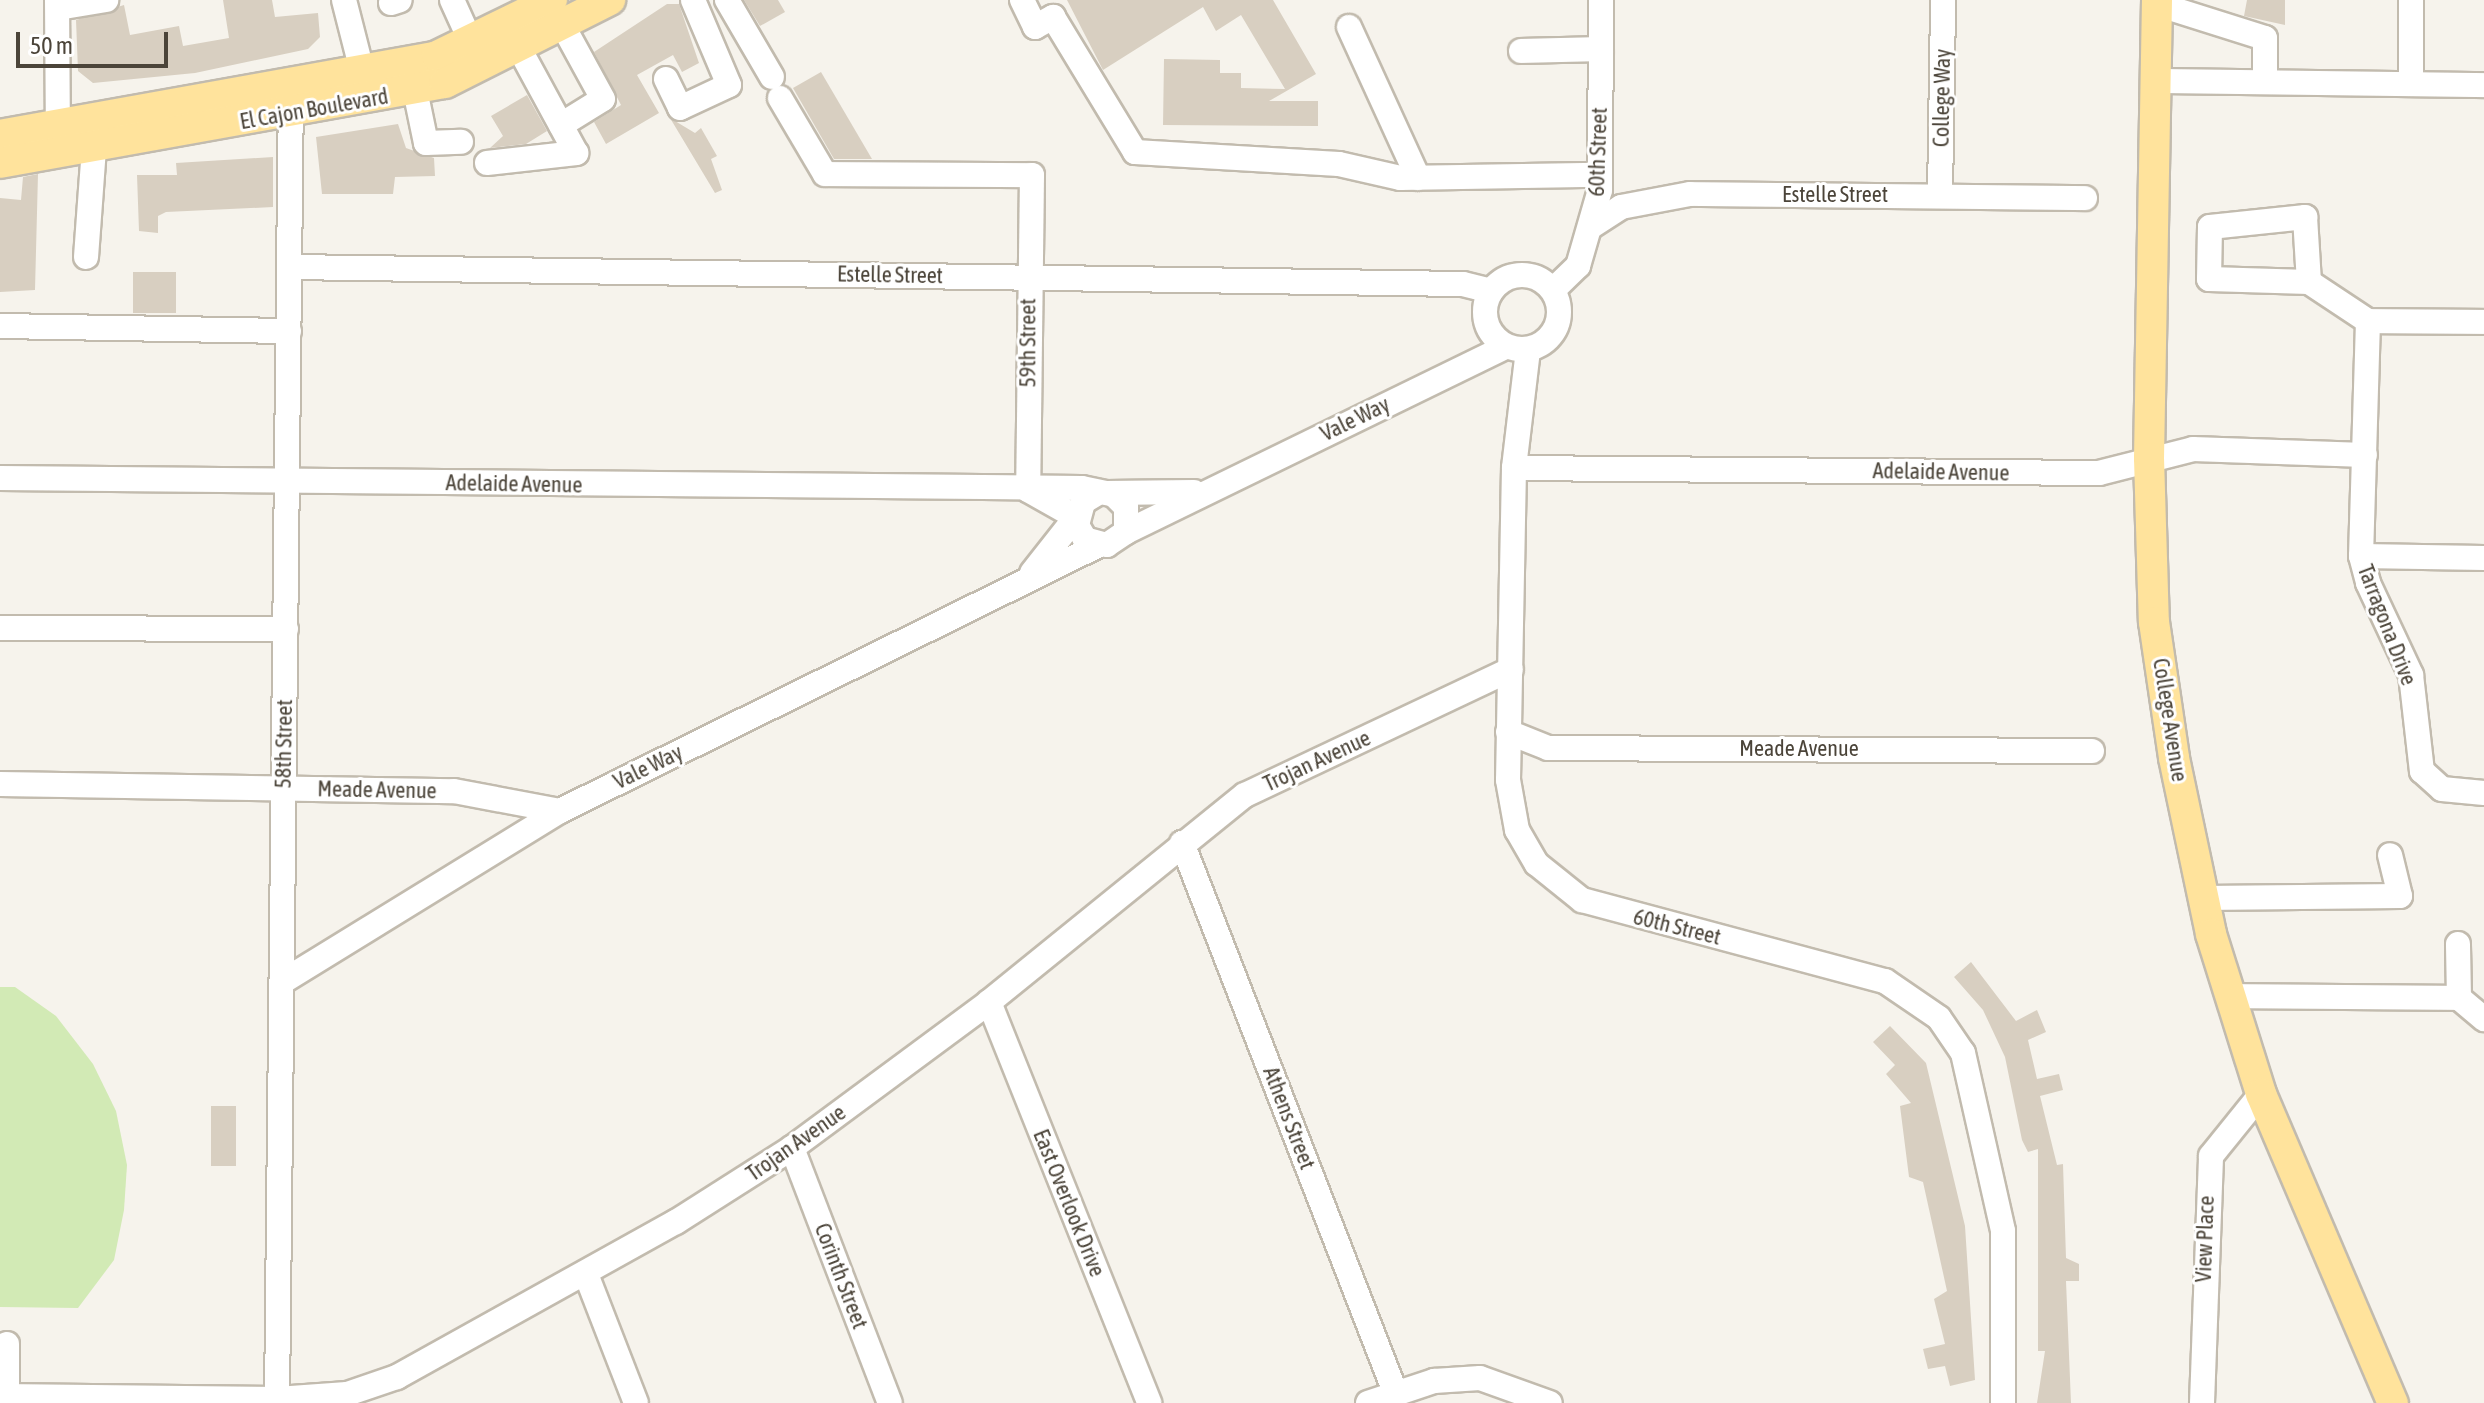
<!DOCTYPE html>
<html>
<head>
<meta charset="utf-8">
<style>
	body { margin:0 }
	#map { position:relative; width:2484px; height:1403px; overflow:hidden; background:#f6f3ec; font-family:"Asap Condensed",sans-serif }
	div>[style] { position:absolute }
	.green>* { inset:0; background:#d2eab5 }
	.building>* { inset:0; background:#d8cfc1; transform-origin:0 0 }
	.roads { filter:drop-shadow(2px 0 #c2bbae) drop-shadow(-2px 0 #c2bbae) drop-shadow(0 2px #c2bbae) drop-shadow(0 -2px #c2bbae) }
	.minor>* { height:24px; margin:-12px; padding:0 12px; transform-origin:12px; border-radius:12px; background:#fff }
	.minor>.ring { margin:-12px; padding:0; box-sizing:content-box; background:none; border:24px solid #fff; border-radius:50% }
	.major>* { height:30px; margin:-15px; padding:0 15px; transform-origin:15px; border-radius:15px; background:#ffe39c }
	span { translate:-50% -50%; white-space:nowrap; text-align:center; line-height:1.15; -webkit-text-stroke:6px #fff; paint-order:stroke }
	.street-label { font-size:22px; color:#4b4439 }
	.scale { position:absolute; left:16px; top:32px; width:152px; height:36px; box-sizing:border-box; border:4px solid #4b4439; border-top:0; padding-left:10px; font-size:24px; line-height:28px; white-space:nowrap; color:#4b4439; -webkit-text-stroke:6px #fff; paint-order:stroke }
</style>
</head>
<body>
<div id="map">
	<div class="green">
		<i style="clip-path:polygon(0 987px,15px 987px,56px 1016px,93px 1064px,116px 1111px,127px 1165px,124px 1210px,114px 1260px,78px 1308px,0 1307px)"></i>
	</div>
	<div class="building">
		<i style="clip-path:polygon(223px 0,272px 0,275px 17px,318px 13px,320px 37px,308px 49px,195px 73px,93px 83px,78px 71px,76px 20px,124px 5px,130px 35px,179px 26px,183px 46px,229px 38px)"></i>
		<i style="clip-path:polygon(744px 0,778px 0,785px 12px,760px 26px)"></i>
		<i style="clip-path:polygon(1067px 0,1273px 0,1316px 74px,1269px 101px,1318px 101px,1318px 126px,1163px 125px,1164px 59px,1220px 60px,1220px 73px,1241px 73px,1241px 88px,1285px 89px,1241px 15px,1216px 31px,1203px 7px,1103px 70px)"></i>
		<i style="clip-path:polygon(2247px 0,2285px 0,2285px 25px,2244px 16px)"></i>
		<i style="clip-path:polygon(667px 4px,679px 4px,699px 63px,682px 72px,673px 55px,637px 75px,659px 113px,606px 144px,594px 122px,621px 105px,594px 52px)"></i>
		<i style="clip-path:polygon(821px 72px,872px 159px,834px 159px,793px 88px)"></i>
		<i style="clip-path:polygon(527px 95px,547px 131px,526px 144px,490px 148px,503px 136px,491px 116px)"></i>
		<i style="clip-path:polygon(670px 118px,695px 133px,701px 128px,717px 156px,711px 159px,722px 190px,715px 193px)"></i>
		<i style="clip-path:polygon(398px 124px,406px 148px,434px 158px,435px 176px,395px 177px,393px 194px,322px 194px,316px 137px)"></i>
		<i style="clip-path:polygon(273px 157px,273px 207px,166px 212px,158px 216px,158px 233px,139px 231px,137px 175px,177px 175px,176px 163px)"></i>
		<i style="clip-path:polygon(38px 174px,35px 290px,0 292px,0 198px,21px 200px,23px 177px)"></i>
		<i style="left:133px;top:272px;width:43px;height:41px"></i>
		<i style="clip-path:polygon(1971px 962px,2016px 1021px,2037px 1010px,2046px 1032px,2028px 1040px,2037px 1079px,2059px 1074px,2063px 1090px,2040px 1096px,2057px 1165px,2063px 1164px,2066px 1258px,2079px 1264px,2079px 1281px,2066px 1281px,2071px 1403px,2037px 1403px,2045px 1351px,2038px 1351px,2038px 1149px,2028px 1152px,2022px 1140px,2005px 1057px,1983px 1010px,1954px 977px)"></i>
		<i style="clip-path:polygon(1890px 1026px,1926px 1063px,1965px 1226px,1975px 1380px,1950px 1386px,1945px 1366px,1928px 1369px,1923px 1349px,1945px 1344px,1934px 1299px,1947px 1291px,1923px 1182px,1909px 1177px,1900px 1106px,1911px 1103px,1886px 1074px,1895px 1065px,1873px 1042px)"></i>
		<i style="left:211px;top:1106px;width:25px;height:60px"></i>
	</div>
	<div class="roads">
		<div class="minor">
			<i style="left:57px;top:0;width:139px;rotate:89.6deg"></i>
			<i style="left:344px;top:0;width:89px;rotate:75.7deg"></i>
			<i style="left:452px;top:0;width:46px;rotate:65.7deg"></i>
			<i style="left:727px;top:0;width:89px;rotate:59.7deg"></i>
			<i style="left:1022px;top:0;width:30px;rotate:64deg"></i>
			<i style="left:1035px;top:27px;width:21px;rotate:-29deg"></i>
			<i style="left:1053px;top:17px;width:158px;rotate:58.7deg"></i>
			<i style="left:1135px;top:152px;width:204px;rotate:3.4deg"></i>
			<i style="left:1339px;top:164px;width:63px;rotate:12.9deg"></i>
			<i style="left:1400px;top:178px;width:200px;rotate:-0.9deg"></i>
			<i style="left:2411px;top:0;width:84px;rotate:90deg"></i>
			<i style="left:391px;top:3px;width:9px;rotate:-18deg"></i>
			<i style="left:2157px;top:4px;width:113px;rotate:17.5deg"></i>
			<i style="left:2265px;top:38px;width:44px;rotate:90deg"></i>
			<i style="left:58px;top:8px;width:49px;rotate:-9.5deg"></i>
			<i style="left:1349px;top:27px;width:166px;rotate:65.4deg"></i>
			<i style="left:1521px;top:51px;width:80px;rotate:-1.4deg"></i>
			<i style="left:666px;top:79px;width:32px;rotate:64deg"></i>
			<i style="left:680px;top:108px;width:54px;rotate:-25.1deg"></i>
			<i style="left:729px;top:85px;width:92px;rotate:-113deg"></i>
			<i style="left:2154px;top:81px;width:330px;rotate:0.7deg"></i>
			<i style="left:415px;top:90px;width:54px;rotate:78.3deg"></i>
			<i style="left:426px;top:143px;width:35px;rotate:-2deg"></i>
			<i style="left:780px;top:98px;width:88px;rotate:59.4deg"></i>
			<i style="left:825px;top:174px;width:207px;rotate:0.3deg"></i>
			<i style="left:1032px;top:175px;width:315px;rotate:90.7deg"></i>
			<i style="left:561px;top:125px;width:49px;rotate:-31.8deg"></i>
			<i style="left:603px;top:99px;width:83px;rotate:-118.7deg"></i>
			<i style="left:487px;top:163px;width:90px;rotate:-6.4deg"></i>
			<i style="left:576px;top:153px;width:117px;rotate:-118.5deg"></i>
			<i style="left:1940px;top:196px;width:196px;rotate:-89.1deg"></i>
			<i style="left:1592px;top:226px;width:35px;rotate:-33deg"></i>
			<i style="left:1621px;top:207px;width:70px;rotate:-10.7deg"></i>
			<i style="left:1690px;top:194px;width:395px;rotate:0.6deg"></i>
			<i style="left:86px;top:257px;width:109px;rotate:-85.8deg"></i>
			<i style="left:289px;top:267px;width:1174px;rotate:0.83deg"></i>
			<i style="left:1463px;top:284px;width:29px;rotate:14deg"></i>
			<i class="ring" style="left:1485px;top:275px;width:50px;height:50px"></i>
			<i style="left:2309px;top:282px;width:100px;rotate:-178.3deg"></i>
			<i style="left:2209px;top:279px;width:52px;rotate:-88.9deg"></i>
			<i style="left:2210px;top:227px;width:96px;rotate:-6deg"></i>
			<i style="left:2305px;top:217px;width:65px;rotate:86.5deg"></i>
			<i style="left:2309px;top:282px;width:71px;rotate:33.5deg"></i>
			<i style="left:1553px;top:290px;width:35px;rotate:-44deg"></i>
			<i style="left:1578px;top:266px;width:79px;rotate:-73.9deg"></i>
			<i style="left:1600px;top:190px;width:190px;rotate:-89.7deg"></i>
			<i style="left:2368px;top:321px;width:235px;rotate:91.7deg"></i>
			<i style="left:2361px;top:556px;width:28px;rotate:75deg"></i>
			<i style="left:2368px;top:583px;width:102px;rotate:64.9deg"></i>
			<i style="left:2411px;top:675px;width:97px;rotate:83.5deg"></i>
			<i style="left:2422px;top:771px;width:27px;rotate:42deg"></i>
			<i style="left:2442px;top:789px;width:42px;rotate:5.4deg"></i>
			<i style="left:2368px;top:321px;width:116px;rotate:0.5deg"></i>
			<i style="left:0;top:326px;width:289px;rotate:1deg"></i>
			<i style="left:1528px;top:350px;width:119px;rotate:96.8deg"></i>
			<i style="left:1514px;top:468px;width:312px;rotate:91.1deg"></i>
			<i style="left:1508px;top:780px;width:51px;rotate:79.8deg"></i>
			<i style="left:1517px;top:830px;width:39px;rotate:60deg"></i>
			<i style="left:1537px;top:864px;width:58px;rotate:38.7deg"></i>
			<i style="left:1582px;top:900px;width:314px;rotate:15deg"></i>
			<i style="left:1885px;top:981px;width:65px;rotate:34.4deg"></i>
			<i style="left:1939px;top:1018px;width:42px;rotate:55.6deg"></i>
			<i style="left:1963px;top:1053px;width:182px;rotate:77.3deg"></i>
			<i style="left:2003px;top:1231px;width:172px;rotate:90deg"></i>
			<i style="left:1514px;top:468px;width:585px;rotate:0.49deg"></i>
			<i style="left:2099px;top:473px;width:97px;rotate:-14.3deg"></i>
			<i style="left:2193px;top:449px;width:172px;rotate:2deg"></i>
			<i style="left:0;top:478px;width:1082px;rotate:0.53deg"></i>
			<i style="left:1082px;top:488px;width:33px;rotate:12deg"></i>
			<i style="left:1114px;top:495px;width:17px;rotate:45deg"></i>
			<i style="left:1126px;top:507px;width:25px;rotate:90deg"></i>
			<i style="left:1126px;top:532px;width:23px;rotate:146deg"></i>
			<i style="left:1107px;top:545px;width:23px;rotate:-165deg"></i>
			<i style="left:1085px;top:539px;width:16px;rotate:-120deg"></i>
			<i style="left:1077px;top:525px;width:24px;rotate:-75deg"></i>
			<i style="left:1083px;top:502px;width:17px;rotate:-31deg"></i>
			<i style="left:1028px;top:490px;width:55px;rotate:29.4deg"></i>
			<i style="left:1076px;top:517px;width:71px;rotate:128.2deg"></i>
			<i style="left:1107px;top:493px;width:87px;rotate:-0.7deg"></i>
			<i style="left:1126px;top:532px;width:422px;rotate:-26deg"></i>
			<i style="left:2361px;top:556px;width:123px;rotate:0.9deg"></i>
			<i style="left:0;top:628px;width:286px;rotate:0.2deg"></i>
			<i style="left:1508px;top:732px;width:43px;rotate:21.8deg"></i>
			<i style="left:1548px;top:748px;width:544px;rotate:0.32deg"></i>
			<i style="left:0;top:784px;width:454px;rotate:0.9deg"></i>
			<i style="left:454px;top:791px;width:108px;rotate:10.7deg"></i>
			<i style="left:1182px;top:843px;width:589px;rotate:68.79deg"></i>
			<i style="left:2204px;top:898px;width:196px;rotate:-0.6deg"></i>
			<i style="left:2400px;top:896px;width:42px;rotate:-103.7deg"></i>
			<i style="left:282px;top:982px;width:326px;rotate:-31.6deg"></i>
			<i style="left:560px;top:811px;width:601px;rotate:-26.27deg"></i>
			<i style="left:2230px;top:996px;width:229px;rotate:0.5deg"></i>
			<i style="left:2459px;top:998px;width:54px;rotate:-91.1deg"></i>
			<i style="left:2459px;top:998px;width:33px;rotate:40deg"></i>
			<i style="left:989px;top:1002px;width:432px;rotate:68.2deg"></i>
			<i style="left:792px;top:1148px;width:273px;rotate:69deg"></i>
			<i style="left:586px;top:1274px;width:138px;rotate:68.8deg"></i>
			<i style="left:0;top:1396px;width:277px;rotate:0.6deg"></i>
			<i style="left:277px;top:1399px;width:70px;rotate:-4.1deg"></i>
			<i style="left:347px;top:1394px;width:53px;rotate:-18.8deg"></i>
			<i style="left:397px;top:1377px;width:319px;rotate:-29.1deg"></i>
			<i style="left:676px;top:1222px;width:138px;rotate:-32.5deg"></i>
			<i style="left:792px;top:1148px;width:245px;rotate:-36.5deg"></i>
			<i style="left:989px;top:1002px;width:329px;rotate:-39deg"></i>
			<i style="left:1245px;top:795px;width:294px;rotate:-25.3deg"></i>
			<i style="left:7px;top:1396px;width:52px;rotate:-90deg"></i>
			<i style="left:277px;top:1403px;width:1310px;rotate:-89.39deg"></i>
			<i style="left:1368px;top:1403px;width:70px;rotate:-18.4deg"></i>
			<i style="left:1434px;top:1381px;width:46px;rotate:-3.7deg"></i>
			<i style="left:1480px;top:1378px;width:74px;rotate:19.7deg"></i>
			<i style="left:2202px;top:1403px;width:247px;rotate:-87.9deg"></i>
			<i style="left:2211px;top:1156px;width:80px;rotate:-51.1deg"></i>
		</div>
		<div class="major">
			<i style="left:2157px;top:0;width:458px;rotate:91deg"></i>
			<i style="left:2149px;top:458px;width:164px;rotate:88.3deg"></i>
			<i style="left:2154px;top:622px;width:137px;rotate:81.6deg"></i>
			<i style="left:2174px;top:758px;width:180px;rotate:78.1deg"></i>
			<i style="left:2211px;top:934px;width:168px;rotate:72.6deg"></i>
			<i style="left:2261px;top:1094px;width:336px;rotate:66.9deg"></i>
			<i style="left:0;top:135px;width:444px;rotate:-10.2deg"></i>
			<i style="left:437px;top:56px;width:128px;rotate:-26deg"></i>
			<i style="left:0;top:163px;width:452px;rotate:-10.2deg"></i>
			<i style="left:445px;top:83px;width:185px;rotate:-26.7deg"></i>
		</div>
	</div>
	<div class="street-label">
		<span style="left:1942px;top:98px;rotate:-89deg">College Way</span>
		<span style="left:314px;top:109px;rotate:-10deg">El Cajon Boulevard</span>
		<span style="left:1598px;top:152px;rotate:-88deg">60th Street</span>
		<span style="left:1835px;top:195px">Estelle Street</span>
		<span style="left:890px;top:275px;rotate:1deg">Estelle Street</span>
		<span style="left:1028px;top:343px;rotate:-90deg">59th Street</span>
		<span style="left:1355px;top:419px;rotate:-26deg">Vale Way</span>
		<span style="left:1941px;top:472px;rotate:1deg">Adelaide Avenue</span>
		<span style="left:514px;top:484px;rotate:1deg">Adelaide Avenue</span>
		<span style="left:2387px;top:625px;rotate:69deg">Tarragona Drive</span>
		<span style="left:2170px;top:720px;rotate:81deg">College Avenue</span>
		<span style="left:284px;top:744px;rotate:-89deg">58th Street</span>
		<span style="left:1799px;top:749px">Meade Avenue</span>
		<span style="left:1317px;top:761px;rotate:-25deg">Trojan Avenue</span>
		<span style="left:648px;top:767px;rotate:-26deg">Vale Way</span>
		<span style="left:377px;top:790px;rotate:1deg">Meade Avenue</span>
		<span style="left:1677px;top:927px;rotate:14deg">60th Street</span>
		<span style="left:1289px;top:1118px;rotate:69deg">Athens Street</span>
		<span style="left:796px;top:1143px;rotate:-35deg">Trojan Avenue</span>
		<span style="left:1069px;top:1203px;rotate:68deg">East Overlook Drive</span>
		<span style="left:2205px;top:1239px;rotate:-88deg">View Place</span>
		<span style="left:841px;top:1276px;rotate:69deg">Corinth Street</span>
	</div>
	<div class="scale">50 m</div>
</div>
</body>
</html>
